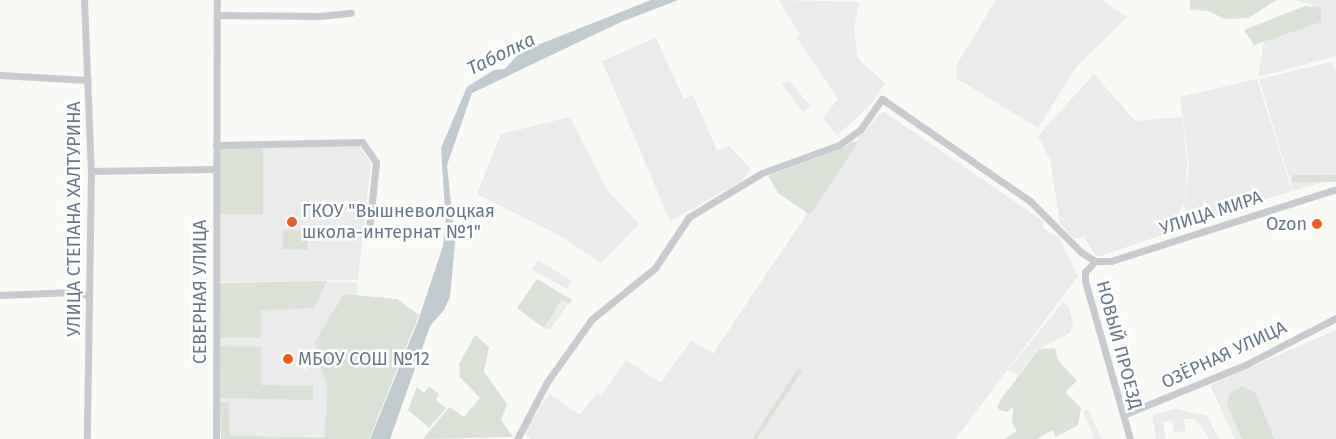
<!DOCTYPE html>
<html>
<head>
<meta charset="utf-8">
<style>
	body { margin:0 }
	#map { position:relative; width:1336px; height:439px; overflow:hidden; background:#f9f9f6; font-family:"Fira Sans",sans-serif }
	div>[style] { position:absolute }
	.built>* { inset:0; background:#eaebea; transform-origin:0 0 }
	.green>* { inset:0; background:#dae1d7; transform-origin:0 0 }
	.water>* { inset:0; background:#c1cbd0 }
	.minor>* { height:7px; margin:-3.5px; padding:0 3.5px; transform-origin:3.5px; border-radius:3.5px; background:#c7cbcf }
	.dots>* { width:14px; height:14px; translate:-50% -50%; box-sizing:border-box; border:2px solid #fff; border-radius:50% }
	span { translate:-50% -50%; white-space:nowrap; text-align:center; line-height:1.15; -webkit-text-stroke:5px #fff; paint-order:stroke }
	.poi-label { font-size:18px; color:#66788a }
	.left { translate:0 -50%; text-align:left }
	.right { translate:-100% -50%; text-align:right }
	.street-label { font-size:18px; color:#66788a }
	.water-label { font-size:19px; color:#627a85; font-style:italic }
</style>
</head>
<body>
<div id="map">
	<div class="built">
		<i style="clip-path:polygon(779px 0,859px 2px,854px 29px,858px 59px,885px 83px,871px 104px,837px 136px,823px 118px,838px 99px,797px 38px,800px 35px)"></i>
		<i style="clip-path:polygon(996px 0,1102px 0,1127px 17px,1076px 67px,1038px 128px,956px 78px,957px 64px)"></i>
		<i style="clip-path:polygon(1296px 0,1336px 0,1336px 56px,1258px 77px,1264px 40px,1313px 25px,1312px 5px)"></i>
		<i style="clip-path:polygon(656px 38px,684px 99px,693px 95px,717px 151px,729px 146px,751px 169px,741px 182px,670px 221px,602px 61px)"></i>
		<i style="clip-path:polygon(1331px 62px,1336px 72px,1336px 178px,1293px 191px,1259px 79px)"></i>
		<i style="clip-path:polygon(1094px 74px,1135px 121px,1182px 117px,1187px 163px,1184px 204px,1189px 166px,1180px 97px,1257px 79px,1292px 191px,1190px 222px,1184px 205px,1179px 211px,1186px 227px,1097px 257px,1084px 237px,1160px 216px,1074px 239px,1060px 223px,1050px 160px,1038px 136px)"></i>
		<i style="clip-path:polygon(790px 81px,810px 106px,803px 113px,782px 84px)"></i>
		<i style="clip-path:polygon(883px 111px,1043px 221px,1043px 228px,1059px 238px,1078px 276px,955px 439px,531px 439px,523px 433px,549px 394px,580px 415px,597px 393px,601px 396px,626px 360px,661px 383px,691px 340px,713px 354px,857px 139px)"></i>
		<i style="clip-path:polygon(570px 117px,607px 190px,639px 224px,601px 263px,559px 235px,477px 194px,501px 134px)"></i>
		<i style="clip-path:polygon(358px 145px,371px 163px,358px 280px,218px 282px,220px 150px)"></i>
		<i style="clip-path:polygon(538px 260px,572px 281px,567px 289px,532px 270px)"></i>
		<i style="left:357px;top:282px;width:153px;height:139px;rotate:89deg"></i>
		<i style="clip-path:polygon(562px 300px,568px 304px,550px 330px,544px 328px)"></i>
		<i style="clip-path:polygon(1063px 302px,1069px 307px,1073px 324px,1070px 333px,1038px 349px,1018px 375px,1008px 370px)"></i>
		<i style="clip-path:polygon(1336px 330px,1336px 439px,1235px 439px,1210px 385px)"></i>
		<i style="clip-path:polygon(1088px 409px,1097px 430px,1102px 439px,1092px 439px,1094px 437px,1083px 411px)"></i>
		<i style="clip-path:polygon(1176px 409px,1207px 416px,1219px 439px,1209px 439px,1200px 424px,1193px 419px,1184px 419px,1186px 431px,1174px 432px,1172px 420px,1163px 422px,1166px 439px,1156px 439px,1152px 415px)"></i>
	</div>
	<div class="green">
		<i style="clip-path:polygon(1190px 0,1277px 0,1248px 18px,1224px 19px,1209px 11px,1190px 9px)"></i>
		<i style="clip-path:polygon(1305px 6px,1321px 8px,1321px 22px,1254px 45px,1244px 30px)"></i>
		<i style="clip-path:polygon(853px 141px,857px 144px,810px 215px,778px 193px,768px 176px,843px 148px)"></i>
		<i style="left:263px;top:148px;width:66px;height:44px;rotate:90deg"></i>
		<i style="left:1336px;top:175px;width:7px;height:44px;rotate:90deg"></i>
		<i style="left:283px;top:230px;width:25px;height:19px;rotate:2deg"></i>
		<i style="clip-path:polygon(537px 279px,572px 300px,568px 304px,562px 300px,544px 328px,517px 308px)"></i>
		<i style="clip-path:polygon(327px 281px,314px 308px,261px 310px,261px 338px,219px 338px,219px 283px)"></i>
		<i style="clip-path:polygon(344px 294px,397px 299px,419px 315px,369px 439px,221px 439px,220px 401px,229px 402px,230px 436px,325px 437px,327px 388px,315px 342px)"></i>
		<i style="clip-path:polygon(475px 335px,489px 347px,484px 372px,507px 404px,501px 420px,513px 437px,423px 439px,449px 407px,464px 417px,480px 398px,460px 377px,459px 364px)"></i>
		<i style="clip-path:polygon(220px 346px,261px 347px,261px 385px,313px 386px,313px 400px,220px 398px)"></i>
		<i style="clip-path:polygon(1055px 348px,1058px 360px,1077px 381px,1065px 392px,1081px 408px,1078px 425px,1056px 437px,1052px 430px,1037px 439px,1004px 439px,1017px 431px,1012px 423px,1013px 407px,1007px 412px,1000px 410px,997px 407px,1001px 399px,1039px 349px)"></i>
		<i style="clip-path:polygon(798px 368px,802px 371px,757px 439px,752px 439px)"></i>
		<i style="clip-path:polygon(429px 386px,439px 394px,436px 400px,446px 408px,429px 428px,408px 410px,417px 387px,424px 393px)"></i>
		<i style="clip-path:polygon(1242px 386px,1256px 393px,1274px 439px,1242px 439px,1227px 404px,1229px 394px)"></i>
	</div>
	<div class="water">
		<i style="clip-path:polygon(651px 0,678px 0,621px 22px,472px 93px,447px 165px,455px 243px,450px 297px,444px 310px,430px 326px,390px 439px,370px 439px,418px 321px,443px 246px,446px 225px,441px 148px,467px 87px,494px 70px,505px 69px,520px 52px)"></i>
	</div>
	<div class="minor">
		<i style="left:84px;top:0;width:171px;rotate:87.7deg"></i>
		<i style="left:91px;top:171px;width:268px;rotate:90.9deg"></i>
		<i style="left:218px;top:15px;width:102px;rotate:0.6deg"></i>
		<i style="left:320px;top:16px;width:31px;rotate:-6deg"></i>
		<i style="left:0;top:75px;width:88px;rotate:3.3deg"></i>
		<i style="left:216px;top:145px;width:146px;rotate:-1.2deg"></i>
		<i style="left:362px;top:142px;width:24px;rotate:55deg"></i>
		<i style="left:376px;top:162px;width:69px;rotate:95.8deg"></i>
		<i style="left:91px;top:171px;width:124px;rotate:-0.9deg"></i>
		<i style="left:1095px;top:261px;width:16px"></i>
		<i style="left:1111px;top:261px;width:236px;rotate:-17.7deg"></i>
		<i style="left:1095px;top:261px;width:15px;rotate:132deg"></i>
		<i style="left:1085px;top:272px;width:9px;rotate:90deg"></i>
		<i style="left:1085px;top:281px;width:164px;rotate:74.1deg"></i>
		<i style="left:0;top:295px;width:72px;rotate:-2.4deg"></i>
		<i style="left:72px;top:292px;width:17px;rotate:10deg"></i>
		<i style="left:1123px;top:415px;width:132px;rotate:-22.3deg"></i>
		<i style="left:1245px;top:365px;width:102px;rotate:-27.3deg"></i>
		<i style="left:216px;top:439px;width:439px;rotate:-89.9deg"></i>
		<i style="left:517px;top:439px;width:64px;rotate:-62.2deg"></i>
		<i style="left:547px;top:382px;width:77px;rotate:-54.5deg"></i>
		<i style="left:592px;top:319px;width:81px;rotate:-39deg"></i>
		<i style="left:655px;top:268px;width:61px;rotate:-56.3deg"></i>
		<i style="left:689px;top:217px;width:85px;rotate:-31.1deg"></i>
		<i style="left:762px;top:173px;width:82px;rotate:-20deg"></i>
		<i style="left:839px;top:145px;width:26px;rotate:-36deg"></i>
		<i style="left:860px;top:130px;width:38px;rotate:-55deg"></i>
		<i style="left:882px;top:99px;width:180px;rotate:34.6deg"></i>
		<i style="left:1030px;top:201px;width:72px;rotate:45deg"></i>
		<i style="left:1081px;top:252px;width:17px;rotate:33deg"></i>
	</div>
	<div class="dots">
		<i style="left:292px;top:222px;background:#f05b1f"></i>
		<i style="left:1317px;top:224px;background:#f05b1f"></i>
		<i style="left:288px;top:359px;background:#f05b1f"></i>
	</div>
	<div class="poi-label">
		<span class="left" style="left:302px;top:222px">ГКОУ "Вышневолоцкая<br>школа-интернат №1"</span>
		<span class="right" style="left:1307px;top:224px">Ozon</span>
		<span class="left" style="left:298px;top:359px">МБОУ СОШ №12</span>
	</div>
	<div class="street-label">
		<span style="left:1211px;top:213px;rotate:-18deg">УЛИЦА МИРА</span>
		<span style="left:74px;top:219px;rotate:-90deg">УЛИЦА СТЕПАНА ХАЛТУРИНА</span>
		<span style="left:200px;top:292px;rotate:-90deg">СЕВЕРНАЯ УЛИЦА</span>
		<span style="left:1119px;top:345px;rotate:75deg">НОВЫЙ ПРОЕЗД</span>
		<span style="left:1224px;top:355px;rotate:-25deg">ОЗЁРНАЯ УЛИЦА</span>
	</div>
	<div class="water-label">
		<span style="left:501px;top:54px;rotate:-26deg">Таболка</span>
	</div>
</div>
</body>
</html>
